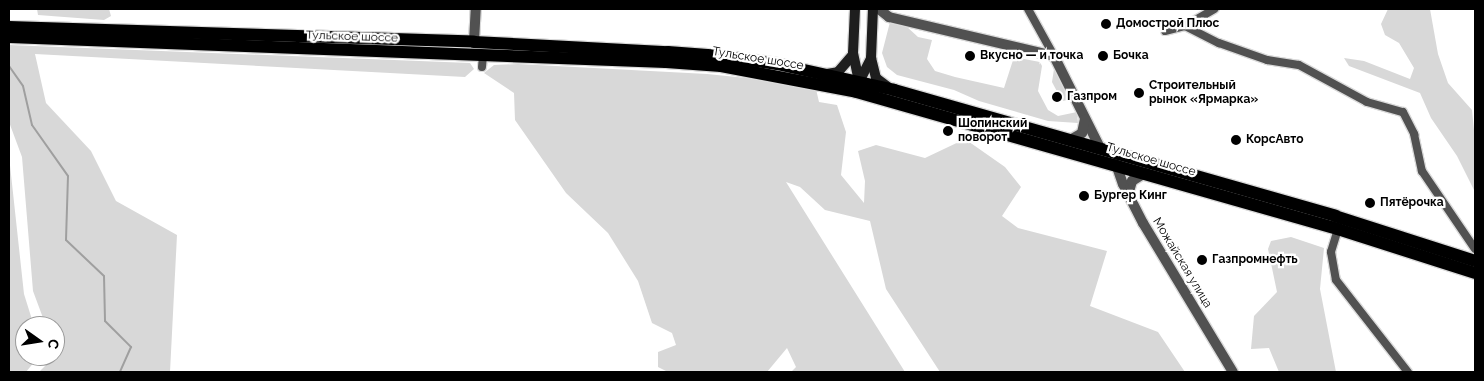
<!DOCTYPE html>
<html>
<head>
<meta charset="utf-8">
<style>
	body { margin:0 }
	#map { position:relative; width:1484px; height:381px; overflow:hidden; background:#fff; font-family:Raleway,sans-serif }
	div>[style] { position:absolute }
	.green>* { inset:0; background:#d8d8d8 }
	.stream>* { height:2px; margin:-1px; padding:0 1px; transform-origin:1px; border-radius:1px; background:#9f9f9f }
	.roads { filter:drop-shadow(1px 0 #dbdbdb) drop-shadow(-1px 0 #dbdbdb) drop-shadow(0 1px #dbdbdb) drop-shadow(0 -1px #dbdbdb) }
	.minor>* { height:8px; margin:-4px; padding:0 4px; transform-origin:4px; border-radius:4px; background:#515151 }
	.tertiary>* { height:10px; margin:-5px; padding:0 5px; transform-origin:5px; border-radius:5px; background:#515151 }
	.secondary>* { height:10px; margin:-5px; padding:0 5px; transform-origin:5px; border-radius:5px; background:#1e1e1e }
	.primary>* { height:12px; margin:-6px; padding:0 6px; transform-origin:6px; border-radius:6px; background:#000 }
	.dots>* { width:14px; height:14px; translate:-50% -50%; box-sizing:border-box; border:2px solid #fff; border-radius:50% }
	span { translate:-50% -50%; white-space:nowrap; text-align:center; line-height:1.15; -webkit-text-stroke:4.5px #fff; paint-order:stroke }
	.poi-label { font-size:12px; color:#000; font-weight:700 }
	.left { translate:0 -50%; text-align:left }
	.street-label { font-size:12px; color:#000 }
	.frame { position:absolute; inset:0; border:10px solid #000; pointer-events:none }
	.north { position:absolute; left:15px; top:316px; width:50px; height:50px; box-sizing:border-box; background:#fff; border:1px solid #999; border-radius:50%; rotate:103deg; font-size:14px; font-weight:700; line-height:20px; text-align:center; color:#000 }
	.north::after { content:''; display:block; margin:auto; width:18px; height:22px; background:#000; clip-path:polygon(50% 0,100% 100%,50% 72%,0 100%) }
</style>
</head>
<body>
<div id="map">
	<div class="green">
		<i style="clip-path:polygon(37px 9px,109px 9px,111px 16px,104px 20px,38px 15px)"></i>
		<i style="clip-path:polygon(1388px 9px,1430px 9px,1438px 54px,1448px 83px,1472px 110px,1475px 140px,1475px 192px,1457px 156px,1431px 118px,1420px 93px,1349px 66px,1344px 58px,1364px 61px,1410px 79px,1414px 68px,1399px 43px,1385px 35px,1381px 24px)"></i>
		<i style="clip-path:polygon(890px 22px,906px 26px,918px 37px,932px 40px,927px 59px,935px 71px,955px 77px,1004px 88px,1014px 57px,1040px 62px,1042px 66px,1038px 91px,1048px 110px,1058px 116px,1077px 112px,1078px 123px,1048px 121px,979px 101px,954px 90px,897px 75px,887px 67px,882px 53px)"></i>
		<i style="clip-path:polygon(9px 45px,470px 63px,474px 69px,465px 77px,35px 54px,46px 103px,91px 151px,116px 201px,177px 235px,170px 372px,39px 372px,56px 355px,55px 326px,46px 326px,33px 291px,22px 157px,9px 122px)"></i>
		<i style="clip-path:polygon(518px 64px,707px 74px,766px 80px,816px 89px,819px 102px,837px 105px,846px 132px,841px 175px,864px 203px,865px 181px,858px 151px,876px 145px,925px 158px,965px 139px,1005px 167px,1021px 187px,1002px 216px,1018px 228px,1107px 251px,1090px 306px,1158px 332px,1185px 372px,940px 372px,886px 289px,870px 221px,825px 210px,800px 187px,786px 182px,905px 372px,791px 372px,796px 367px,787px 348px,767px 372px,668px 372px,658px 367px,658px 352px,676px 345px,672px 333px,652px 323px,638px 281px,608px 233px,566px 193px,515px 120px,514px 93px,484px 73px,494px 65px)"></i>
		<i style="clip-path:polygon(1054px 69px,1069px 100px,1062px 101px,1052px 82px)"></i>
		<i style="clip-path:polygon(9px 156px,24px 294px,34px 326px,25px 326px,25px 356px,39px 356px,26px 372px,9px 372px)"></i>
		<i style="clip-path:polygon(1291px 237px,1324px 248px,1320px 289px,1336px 372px,1279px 372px,1269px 348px,1251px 349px,1254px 316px,1277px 292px,1268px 249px,1271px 241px)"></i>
	</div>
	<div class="stream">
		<i style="left:9px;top:66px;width:24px;rotate:55deg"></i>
		<i style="left:23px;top:86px;width:40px;rotate:77deg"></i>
		<i style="left:32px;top:125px;width:62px;rotate:54.8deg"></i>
		<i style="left:68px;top:176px;width:64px;rotate:91.8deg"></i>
		<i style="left:66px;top:240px;width:52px;rotate:43.5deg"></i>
		<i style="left:104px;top:276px;width:45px;rotate:88.7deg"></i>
		<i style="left:105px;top:321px;width:37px;rotate:45deg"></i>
		<i style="left:131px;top:347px;width:27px;rotate:114deg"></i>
	</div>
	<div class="roads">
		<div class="minor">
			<i style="left:1028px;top:9px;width:54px;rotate:61deg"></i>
			<i style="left:1185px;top:26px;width:38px;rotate:27deg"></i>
			<i style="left:1219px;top:43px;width:51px;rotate:19.5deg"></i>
			<i style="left:1267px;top:60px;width:32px;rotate:9deg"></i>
			<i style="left:1299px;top:65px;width:77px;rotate:28.6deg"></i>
			<i style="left:1367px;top:102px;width:37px;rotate:16deg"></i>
			<i style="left:1403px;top:112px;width:25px;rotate:63deg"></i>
			<i style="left:1414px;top:134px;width:38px;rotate:78deg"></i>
			<i style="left:1422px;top:171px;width:94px;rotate:55.8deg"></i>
			<i style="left:1165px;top:31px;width:21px;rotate:-14deg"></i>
			<i style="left:1185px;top:26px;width:34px;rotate:-30deg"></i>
			<i style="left:482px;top:67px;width:11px;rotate:-85deg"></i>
			<i style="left:1338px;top:229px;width:24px;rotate:107deg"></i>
			<i style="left:1331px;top:252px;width:28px;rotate:80deg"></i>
			<i style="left:1336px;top:280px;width:117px;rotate:52deg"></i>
		</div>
		<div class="tertiary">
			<i style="left:879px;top:9px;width:13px;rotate:39deg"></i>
			<i style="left:889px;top:17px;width:170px;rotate:13.3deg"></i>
			<i style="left:1054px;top:56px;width:103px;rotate:63.4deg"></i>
			<i style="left:474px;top:42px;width:33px;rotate:-87deg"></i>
			<i style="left:1070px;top:140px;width:14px;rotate:-30deg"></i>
			<i style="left:1082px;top:133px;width:14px;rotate:-78deg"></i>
			<i style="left:1116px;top:164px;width:21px;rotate:71deg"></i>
			<i style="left:1123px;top:184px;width:44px;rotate:62.9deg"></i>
			<i style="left:1143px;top:223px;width:174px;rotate:58.9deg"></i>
			<i style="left:1128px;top:195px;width:15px;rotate:-74deg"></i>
			<i style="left:1132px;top:181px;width:15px;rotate:-32deg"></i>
		</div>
		<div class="secondary">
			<i style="left:855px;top:9px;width:44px;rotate:92.6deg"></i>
			<i style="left:853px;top:53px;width:30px;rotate:78deg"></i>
			<i style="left:871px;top:58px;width:21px;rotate:76deg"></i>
			<i style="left:876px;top:78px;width:15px;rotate:37deg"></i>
			<i style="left:827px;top:74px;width:11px;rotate:-10deg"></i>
			<i style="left:838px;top:72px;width:23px;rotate:-49deg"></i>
			<i style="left:859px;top:82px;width:27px;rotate:-63deg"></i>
			<i style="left:871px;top:58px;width:49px;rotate:-87.7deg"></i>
		</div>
		<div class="primary">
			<i style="left:9px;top:27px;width:465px;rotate:1.8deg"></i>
			<i style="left:474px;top:42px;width:194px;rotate:3deg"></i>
			<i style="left:668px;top:52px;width:53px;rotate:4.3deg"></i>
			<i style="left:721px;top:56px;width:57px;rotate:8.1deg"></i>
			<i style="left:777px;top:64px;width:120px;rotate:12.5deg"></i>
			<i style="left:894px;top:90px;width:459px;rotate:15.9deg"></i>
			<i style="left:1335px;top:216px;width:147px;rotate:17.8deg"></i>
			<i style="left:9px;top:37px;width:657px;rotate:2.18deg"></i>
			<i style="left:666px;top:62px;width:55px;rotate:4.2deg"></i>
			<i style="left:721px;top:66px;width:138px;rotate:10.8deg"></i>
			<i style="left:857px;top:92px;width:500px;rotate:15.9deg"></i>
			<i style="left:1338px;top:229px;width:144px;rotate:17.8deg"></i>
		</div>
	</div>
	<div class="dots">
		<i style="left:1106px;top:24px;background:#000"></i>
		<i style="left:970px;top:56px;background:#000"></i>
		<i style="left:1103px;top:56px;background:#000"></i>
		<i style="left:1139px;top:93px;background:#000"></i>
		<i style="left:1057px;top:97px;background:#000"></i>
		<i style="left:948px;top:131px;background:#000"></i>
		<i style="left:1236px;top:140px;background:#000"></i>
		<i style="left:1084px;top:196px;background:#000"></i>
		<i style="left:1370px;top:203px;background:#000"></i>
		<i style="left:1202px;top:260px;background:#000"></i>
	</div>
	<div class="poi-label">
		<span class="left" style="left:1116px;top:24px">Домострой Плюс</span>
		<span class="left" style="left:980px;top:56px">Вкусно — и точка</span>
		<span class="left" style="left:1113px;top:56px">Бочка</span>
		<span class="left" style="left:1149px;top:93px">Строительный<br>рынок «Ярмарка»</span>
		<span class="left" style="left:1067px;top:97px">Газпром</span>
		<span class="left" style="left:958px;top:131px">Шопинский<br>поворот</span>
		<span class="left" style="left:1246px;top:140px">КорсАвто</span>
		<span class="left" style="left:1094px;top:196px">Бургер Кинг</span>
		<span class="left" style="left:1380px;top:203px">Пятёрочка</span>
		<span class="left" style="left:1212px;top:260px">Газпромнефть</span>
	</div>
	<div class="street-label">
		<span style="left:352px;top:37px;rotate:2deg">Тульское шоссе</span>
		<span style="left:758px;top:59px;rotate:9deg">Тульское шоссе</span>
		<span style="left:1151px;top:160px;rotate:16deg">Тульское шоссе</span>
		<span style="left:1182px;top:263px;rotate:59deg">Можайская улица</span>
	</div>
	<div class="frame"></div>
	<div class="north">С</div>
</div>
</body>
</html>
